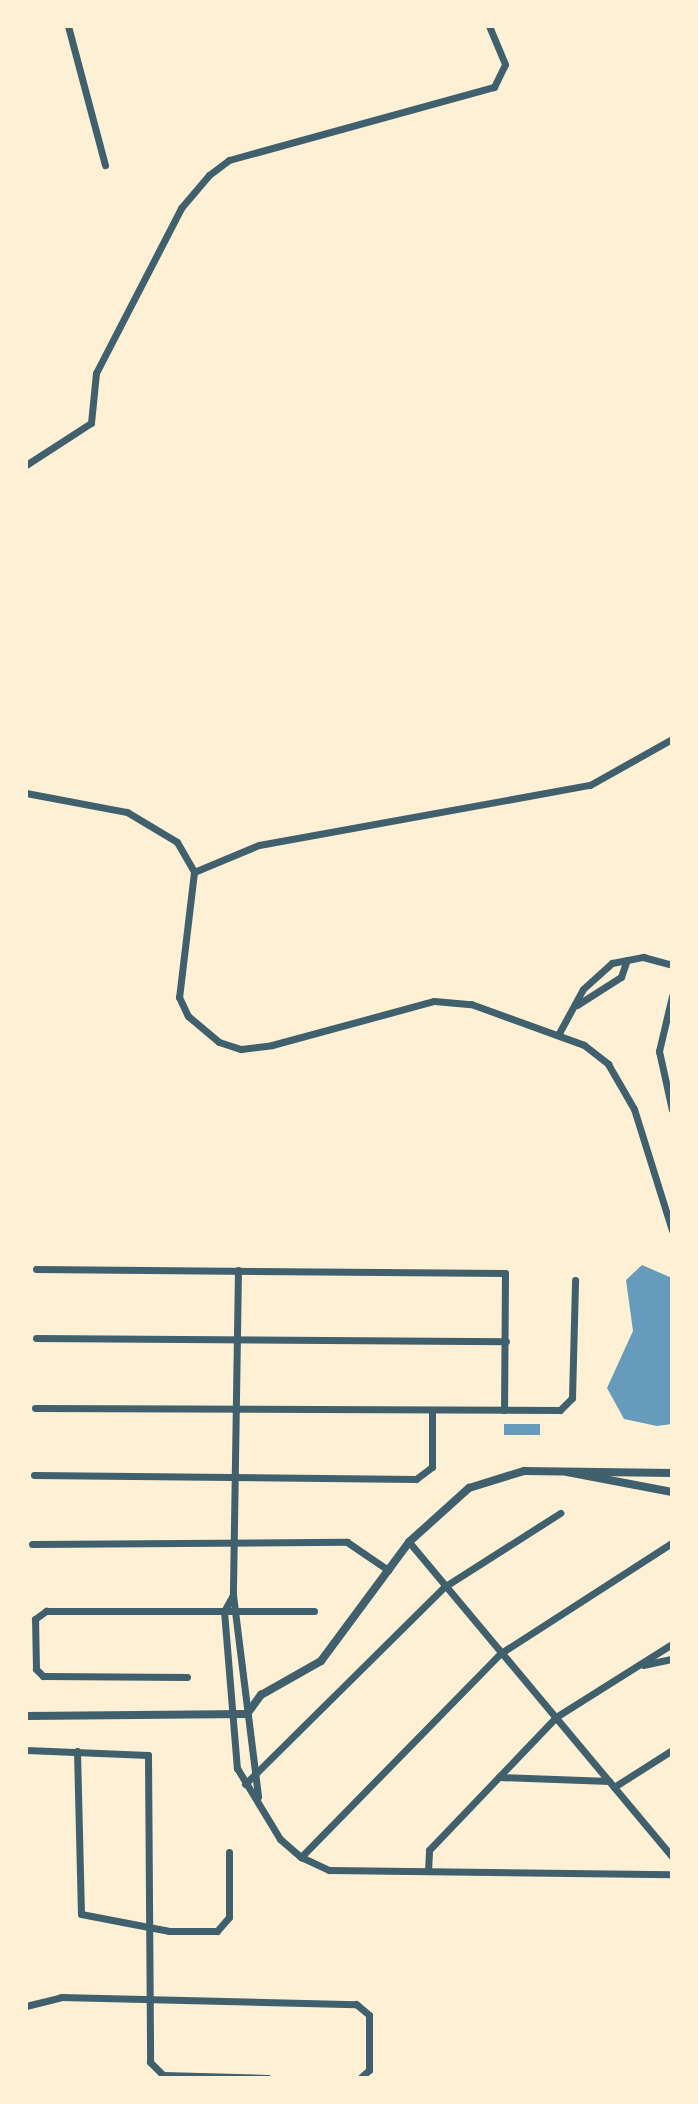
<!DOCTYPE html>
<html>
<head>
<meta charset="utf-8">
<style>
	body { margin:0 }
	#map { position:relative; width:698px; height:2104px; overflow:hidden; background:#fdf0d5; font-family:"Roboto Serif",serif }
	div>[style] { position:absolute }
	.water>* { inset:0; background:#669bbc; transform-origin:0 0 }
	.minor>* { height:7px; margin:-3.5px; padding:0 3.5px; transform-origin:3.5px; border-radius:3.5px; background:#3f606c }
	.tertiary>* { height:8px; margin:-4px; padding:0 4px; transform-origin:4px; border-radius:4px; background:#3f606c }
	span { translate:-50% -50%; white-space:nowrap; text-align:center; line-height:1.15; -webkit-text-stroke:8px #fdf0d5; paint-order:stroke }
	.frame { position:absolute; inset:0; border:28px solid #fdf0d5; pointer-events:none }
</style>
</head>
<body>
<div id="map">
	<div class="water">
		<i style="clip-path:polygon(642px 1265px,672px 1278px,672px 1424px,657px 1426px,624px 1419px,607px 1388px,633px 1331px,626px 1280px)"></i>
		<i style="left:504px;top:1424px;width:36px;height:11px"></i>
	</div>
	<div class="minor">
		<i style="left:68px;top:26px;width:144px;rotate:75.1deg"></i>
		<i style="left:26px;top:465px;width:77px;rotate:-32.9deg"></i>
		<i style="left:91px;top:423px;width:50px;rotate:-84.3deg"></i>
		<i style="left:96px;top:373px;width:186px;rotate:-62.7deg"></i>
		<i style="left:181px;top:208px;width:43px;rotate:-49.7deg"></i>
		<i style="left:209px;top:175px;width:25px;rotate:-37deg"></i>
		<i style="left:229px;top:160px;width:275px;rotate:-15.4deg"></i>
		<i style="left:494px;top:87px;width:25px;rotate:-64deg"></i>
		<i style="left:505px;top:64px;width:41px;rotate:-112.8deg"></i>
		<i style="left:26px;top:793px;width:103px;rotate:10.7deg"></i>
		<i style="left:127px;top:812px;width:58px;rotate:31deg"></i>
		<i style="left:177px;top:842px;width:34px;rotate:60deg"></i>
		<i style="left:194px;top:872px;width:126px;rotate:96.8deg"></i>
		<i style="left:179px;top:997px;width:21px;rotate:65deg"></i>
		<i style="left:188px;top:1016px;width:40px;rotate:40deg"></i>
		<i style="left:219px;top:1042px;width:23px;rotate:18deg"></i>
		<i style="left:241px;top:1049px;width:31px;rotate:-7deg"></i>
		<i style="left:272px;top:1045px;width:168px;rotate:-15.2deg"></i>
		<i style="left:434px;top:1001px;width:37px;rotate:5deg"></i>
		<i style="left:471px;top:1004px;width:120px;rotate:19.9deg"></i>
		<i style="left:584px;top:1045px;width:31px;rotate:38deg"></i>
		<i style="left:608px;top:1064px;width:52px;rotate:60deg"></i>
		<i style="left:634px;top:1109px;width:127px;rotate:72.6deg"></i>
		<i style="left:194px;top:872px;width:70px;rotate:-22.6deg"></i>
		<i style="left:259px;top:845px;width:336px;rotate:-10.3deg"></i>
		<i style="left:590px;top:785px;width:94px;rotate:-29.3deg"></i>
		<i style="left:672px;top:996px;width:57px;rotate:103.3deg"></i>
		<i style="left:659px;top:1051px;width:60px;rotate:77.6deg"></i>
		<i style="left:577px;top:1005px;width:52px;rotate:-32.5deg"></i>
		<i style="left:621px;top:977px;width:18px;rotate:-71deg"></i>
		<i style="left:558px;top:1035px;width:52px;rotate:-61.5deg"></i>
		<i style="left:583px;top:989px;width:39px;rotate:-42deg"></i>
		<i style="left:612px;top:963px;width:32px;rotate:-11deg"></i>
		<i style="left:643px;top:957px;width:30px;rotate:15deg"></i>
		<i style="left:36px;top:1269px;width:469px;rotate:0.5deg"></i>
		<i style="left:505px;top:1273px;width:137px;rotate:90.4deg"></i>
		<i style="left:238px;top:1270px;width:325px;rotate:90.9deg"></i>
		<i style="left:233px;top:1595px;width:203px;rotate:82.9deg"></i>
		<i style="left:36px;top:1338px;width:470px;rotate:0.4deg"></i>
		<i style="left:35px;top:1408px;width:525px;rotate:0.22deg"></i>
		<i style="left:560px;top:1410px;width:17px;rotate:-45deg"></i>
		<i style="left:572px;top:1398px;width:118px;rotate:-88.5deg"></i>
		<i style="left:34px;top:1475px;width:382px;rotate:0.6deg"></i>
		<i style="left:416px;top:1479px;width:20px;rotate:-37deg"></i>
		<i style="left:432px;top:1467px;width:57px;rotate:-90deg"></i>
		<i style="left:409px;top:1542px;width:410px;rotate:50.1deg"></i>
		<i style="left:32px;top:1544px;width:315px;rotate:-0.4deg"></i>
		<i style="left:347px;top:1542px;width:50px;rotate:34.3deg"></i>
		<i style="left:233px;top:1595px;width:18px;rotate:119deg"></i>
		<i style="left:224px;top:1611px;width:158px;rotate:85.3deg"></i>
		<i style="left:237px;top:1768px;width:83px;rotate:58.8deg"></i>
		<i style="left:280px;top:1839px;width:28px;rotate:41deg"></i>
		<i style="left:301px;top:1857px;width:31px;rotate:25deg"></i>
		<i style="left:329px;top:1870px;width:343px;rotate:0.7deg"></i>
		<i style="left:643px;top:1665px;width:30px;rotate:-12deg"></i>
		<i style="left:187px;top:1677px;width:144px;rotate:-179.6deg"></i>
		<i style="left:43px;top:1676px;width:10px;rotate:-135deg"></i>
		<i style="left:36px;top:1669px;width:50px;rotate:-91.1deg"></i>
		<i style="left:35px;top:1619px;width:14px;rotate:-36deg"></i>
		<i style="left:46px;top:1611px;width:268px"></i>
		<i style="left:26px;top:1750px;width:122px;rotate:2.3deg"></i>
		<i style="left:148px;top:1755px;width:307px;rotate:89.6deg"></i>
		<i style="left:150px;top:2062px;width:18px;rotate:45deg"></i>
		<i style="left:163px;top:2075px;width:105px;rotate:1.6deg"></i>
		<i style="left:77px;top:1751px;width:163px;rotate:88.6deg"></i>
		<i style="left:81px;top:1914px;width:90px;rotate:10.9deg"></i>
		<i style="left:169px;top:1931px;width:48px"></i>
		<i style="left:217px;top:1931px;width:18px;rotate:-49deg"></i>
		<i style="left:229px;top:1917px;width:65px;rotate:-90deg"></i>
		<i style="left:499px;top:1777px;width:110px;rotate:2.1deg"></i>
		<i style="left:245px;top:1784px;width:280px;rotate:-44.7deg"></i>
		<i style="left:444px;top:1587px;width:138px;rotate:-32.5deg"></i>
		<i style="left:614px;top:1787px;width:69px;rotate:-32.5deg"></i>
		<i style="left:301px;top:1857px;width:286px;rotate:-45.6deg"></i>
		<i style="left:501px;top:1653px;width:203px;rotate:-32.8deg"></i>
		<i style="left:428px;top:1871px;width:21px;rotate:-87deg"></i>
		<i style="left:429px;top:1850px;width:184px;rotate:-46.3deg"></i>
		<i style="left:556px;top:1717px;width:137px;rotate:-32.2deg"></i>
		<i style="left:26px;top:2006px;width:36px;rotate:-14deg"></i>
		<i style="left:61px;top:1997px;width:295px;rotate:1.4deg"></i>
		<i style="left:356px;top:2004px;width:17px;rotate:40deg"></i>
		<i style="left:369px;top:2015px;width:55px;rotate:90deg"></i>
		<i style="left:369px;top:2070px;width:12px;rotate:138deg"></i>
	</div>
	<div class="tertiary">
		<i style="left:567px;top:1472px;width:107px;rotate:10.8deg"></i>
		<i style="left:26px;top:1716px;width:221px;rotate:-0.5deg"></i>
		<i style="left:247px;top:1714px;width:24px;rotate:-54deg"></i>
		<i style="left:261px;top:1695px;width:69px;rotate:-29.5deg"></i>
		<i style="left:321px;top:1661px;width:148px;rotate:-53.5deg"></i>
		<i style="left:409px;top:1542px;width:81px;rotate:-42deg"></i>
		<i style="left:469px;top:1488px;width:58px;rotate:-17.2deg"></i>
		<i style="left:524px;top:1471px;width:148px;rotate:0.8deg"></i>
	</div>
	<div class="frame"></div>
</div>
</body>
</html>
